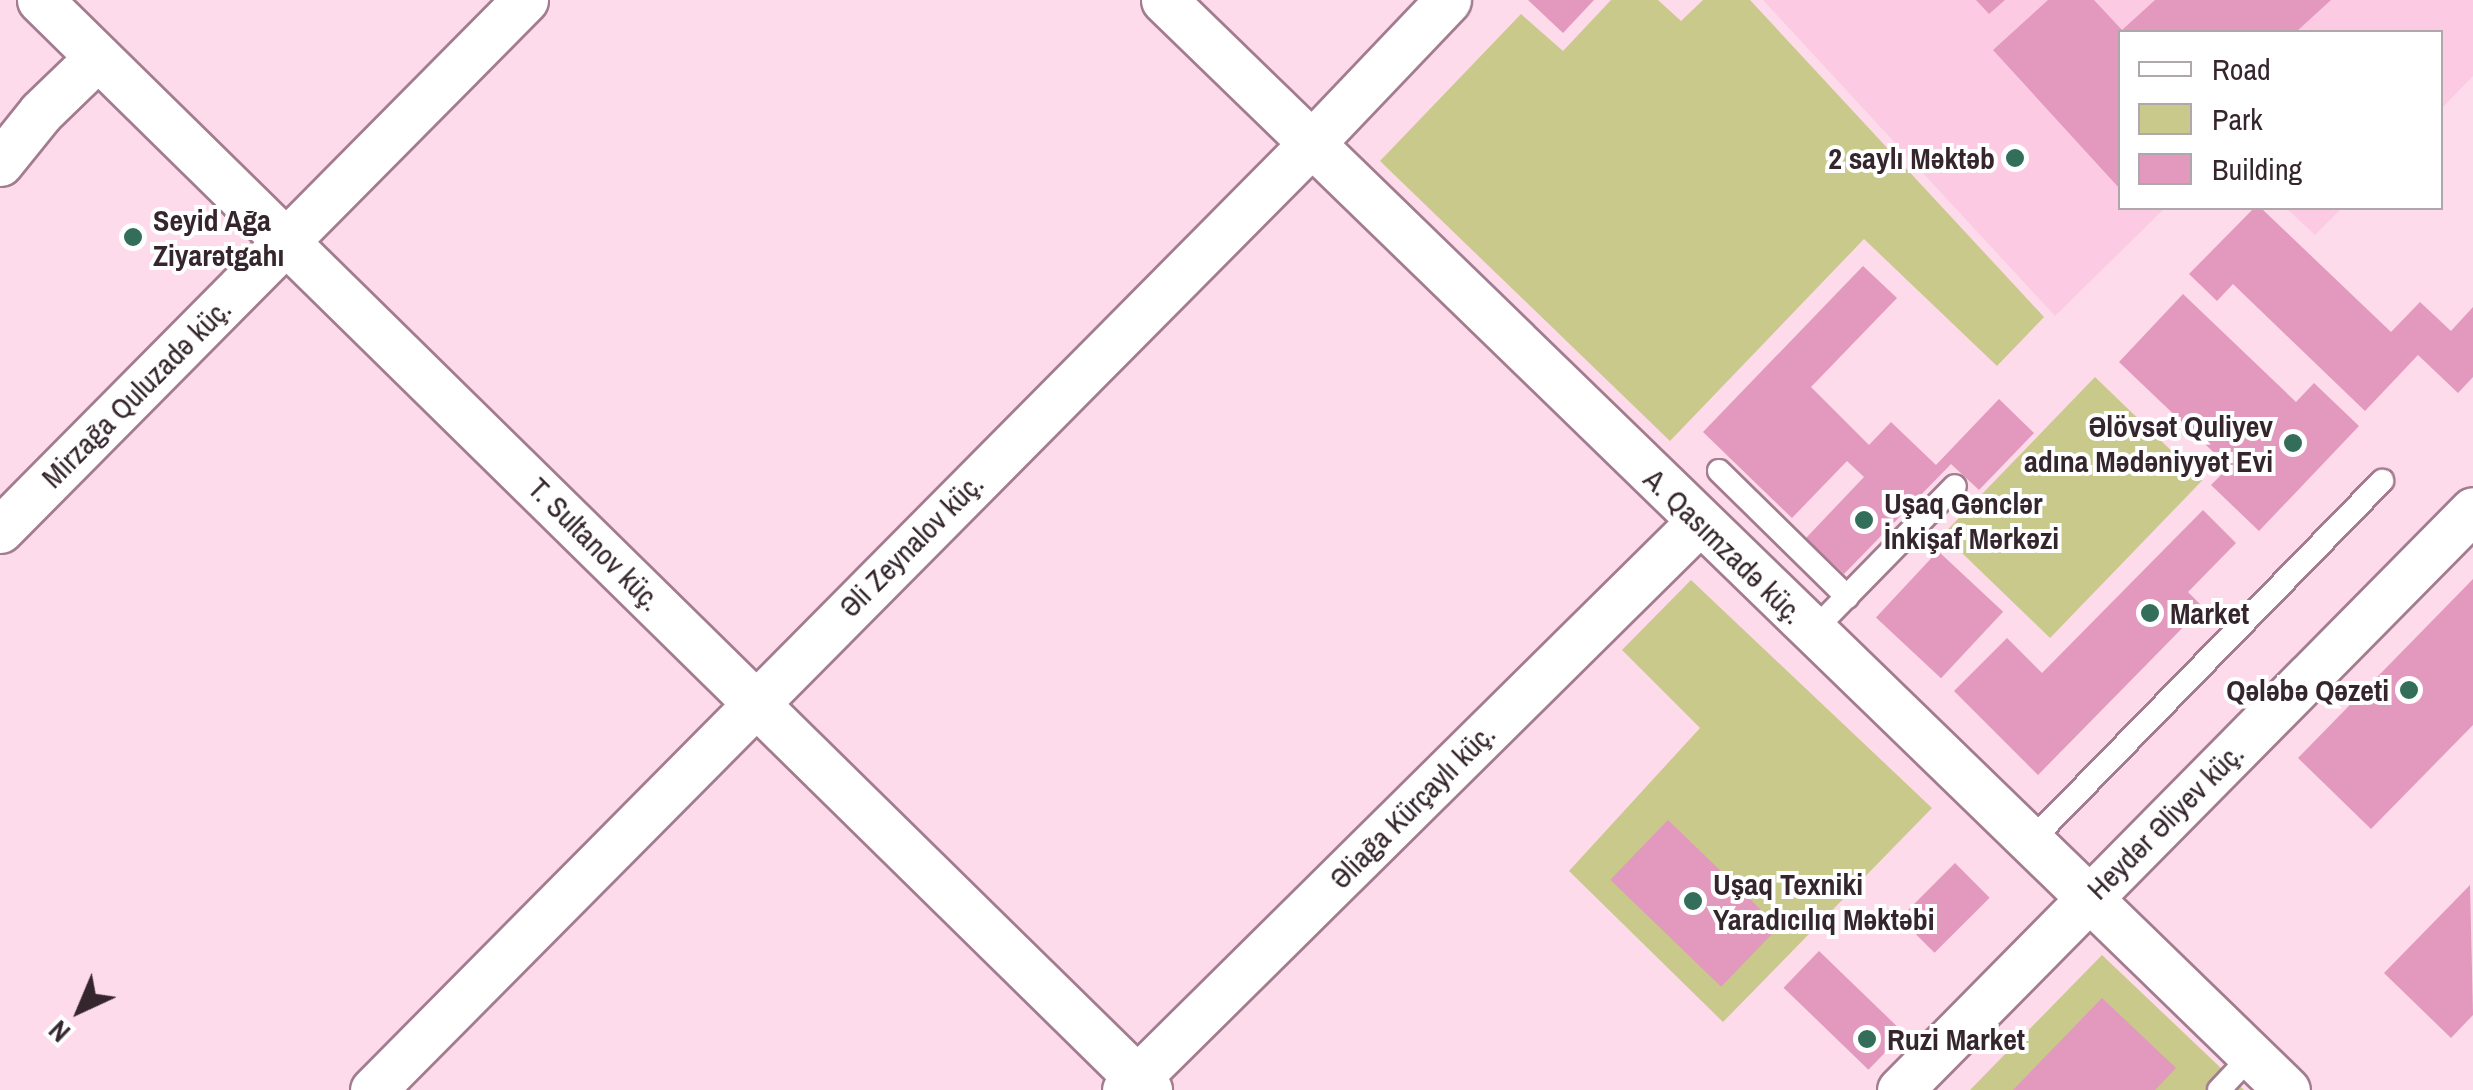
<!DOCTYPE html>
<html>
<head>
<meta charset="utf-8">
<style>
	body { margin:0 }
	#map { position:relative; width:2473px; height:1090px; overflow:hidden; background:#fddbeb; font-family:"Archivo Narrow",sans-serif }
	div>[style] { position:absolute }
	.built>* { inset:0; background:#fccbe3 }
	.green>* { inset:0; background:#c9c98c; transform-origin:0 0 }
	.building>* { inset:0; background:#e398be; transform-origin:0 0 }
	.roads { filter:drop-shadow(2px 0 #a37c8f) drop-shadow(-2px 0 #a37c8f) drop-shadow(0 2px #a37c8f) drop-shadow(0 -2px #a37c8f) }
	.lane>* { height:22px; margin:-11px; padding:0 11px; transform-origin:11px; border-radius:11px; background:#fff }
	.street>* { height:45px; margin:-22.5px; padding:0 22.5px; transform-origin:22.5px; border-radius:22.5px; background:#fff }
	.dots>* { width:28px; height:28px; translate:-50% -50%; box-sizing:border-box; border:5px solid #fff; border-radius:50% }
	span { translate:-50% -50%; white-space:nowrap; text-align:center; line-height:1.15; -webkit-text-stroke:8px #fff; paint-order:stroke }
	.poi-label { font-size:30px; color:#35262d; font-weight:700 }
	.right { translate:-100% -50%; text-align:right }
	.left { translate:0 -50%; text-align:left }
	.street-label { font-size:30px; color:#35262d }
	.legend { position:absolute; left:2118px; top:30px; width:325px; height:180px; box-sizing:border-box; background:#fff; border:2px solid #aea8ab; margin:0; padding:12px 18px; list-style:none; font-size:30px; color:#35262d }
	.legend li { display:flex; align-items:center; gap:20px; height:50px }
	.legend b { width:50px; border:2px solid #aea8ab }
	.north { position:absolute; left:30px; top:960px; width:100px; height:100px; -webkit-text-stroke:8px #fff; paint-order:stroke; rotate:224deg; font-size:28px; font-weight:700; line-height:40px; text-align:center; color:#35262d }
	.north::after { content:''; display:block; margin:auto; width:35px; height:45px; background:#35262d; clip-path:polygon(50% 0,100% 100%,50% 72%,0 100%) }
</style>
</head>
<body>
<div id="map">
	<div class="built">
		<i style="clip-path:polygon(1763px 0,2473px 0,2473px 76px,2441px 109px,2440px 32px,2120px 32px,2120px 208px,2165px 208px,2055px 316px)"></i>
		<i style="clip-path:polygon(2286px 208px,2342px 208px,2315px 235px)"></i>
	</div>
	<div class="green">
		<i style="clip-path:polygon(1611px 0,1658px 0,1681px 21px,1703px 0,1750px 0,2044px 317px,1997px 366px,1864px 239px,1670px 441px,1380px 161px,1521px 14px,1563px 51px)"></i>
		<i style="left:2095px;top:377px;width:149px;height:219px;rotate:44deg"></i>
		<i style="clip-path:polygon(1691px 580px,1932px 808px,1723px 1022px,1569px 871px,1700px 728px,1622px 650px)"></i>
		<i style="clip-path:polygon(2102px 955px,2244px 1090px,1970px 1090px)"></i>
	</div>
	<div class="building">
		<i style="clip-path:polygon(1528px 0,1594px 0,1563px 33px)"></i>
		<i style="clip-path:polygon(1976px 0,2005px 0,1989px 14px)"></i>
		<i style="clip-path:polygon(2048px 0,2094px 0,2122px 30px,2155px 0,2331px 0,2296px 32px,2120px 32px,2120px 189px,1993px 50px)"></i>
		<i style="clip-path:polygon(2254px 208px,2261px 208px,2391px 332px,2420px 302px,2451px 331px,2473px 307px,2473px 377px,2458px 393px,2418px 355px,2365px 411px,2233px 284px,2217px 301px,2189px 274px)"></i>
		<i style="clip-path:polygon(1863px 266px,1897px 298px,1811px 387px,1869px 445px,1891px 422px,1936px 465px,1999px 399px,2034px 433px,1979px 490px,1951px 464px,1844px 574px,1806px 538px,1864px 477px,1847px 461px,1792px 518px,1703px 432px)"></i>
		<i style="clip-path:polygon(2183px 294px,2296px 402px,2314px 383px,2359px 426px,2259px 531px,2211px 485px,2229px 467px,2119px 362px)"></i>
		<i style="clip-path:polygon(2203px 510px,2236px 543px,2188px 592px,2203px 607px,2038px 775px,1954px 691px,2007px 638px,2042px 673px)"></i>
		<i style="left:1938px;top:551px;width:89px;height:91px;rotate:43deg"></i>
		<i style="clip-path:polygon(2473px 579px,2473px 725px,2371px 829px,2298px 758px)"></i>
		<i style="left:1668px;top:820px;width:154px;height:83px;rotate:44deg"></i>
		<i style="left:1955px;top:863px;width:49px;height:78px;rotate:45deg"></i>
		<i style="clip-path:polygon(2470px 885px,2473px 1015px,2451px 1038px,2384px 973px)"></i>
		<i style="left:1819px;top:951px;width:118px;height:51px;rotate:44deg"></i>
		<i style="clip-path:polygon(2102px 998px,2176px 1068px,2155px 1090px,2013px 1090px)"></i>
	</div>
	<div class="roads">
		<div class="lane">
			<i style="left:1719px;top:471px;width:180px;rotate:44.5deg"></i>
			<i style="left:1812px;top:632px;width:204px;rotate:-45.6deg"></i>
			<i style="left:2029px;top:843px;width:506px;rotate:-45.72deg"></i>
			<i style="left:2219px;top:1090px;width:47px;rotate:-46.7deg"></i>
		</div>
		<div class="street">
			<i style="left:40px;top:0;width:1555px;rotate:44.5deg"></i>
			<i style="left:1164px;top:0;width:1565px;rotate:44.15deg"></i>
			<i style="left:0;top:163px;width:65px;rotate:-51.2deg"></i>
			<i style="left:41px;top:112px;width:79px;rotate:-44deg"></i>
			<i style="left:0;top:530px;width:746px;rotate:-45.27deg"></i>
			<i style="left:373px;top:1090px;width:1331px;rotate:-45.24deg"></i>
			<i style="left:1310px;top:145px;width:200px;rotate:-46.4deg"></i>
			<i style="left:1125px;top:1090px;width:808px;rotate:-44.7deg"></i>
			<i style="left:1900px;top:1090px;width:815px;rotate:-45.35deg"></i>
		</div>
	</div>
	<div class="dots">
		<i style="left:2015px;top:158px;background:#326e59"></i>
		<i style="left:133px;top:237px;background:#326e59"></i>
		<i style="left:2293px;top:443px;background:#326e59"></i>
		<i style="left:1864px;top:520px;background:#326e59"></i>
		<i style="left:2150px;top:613px;background:#326e59"></i>
		<i style="left:2409px;top:690px;background:#326e59"></i>
		<i style="left:1693px;top:901px;background:#326e59"></i>
		<i style="left:1867px;top:1039px;background:#326e59"></i>
	</div>
	<div class="poi-label">
		<span class="right" style="left:1995px;top:158px">2 saylı Məktəb</span>
		<span class="left" style="left:153px;top:237px">Seyid Ağa<br>Ziyarətgahı</span>
		<span class="right" style="left:2273px;top:443px">Əlövsət Quliyev<br>adına Mədəniyyət Evi</span>
		<span class="left" style="left:1884px;top:520px">Uşaq Gənclər<br>İnkişaf Mərkəzi</span>
		<span class="left" style="left:2170px;top:613px">Market</span>
		<span class="right" style="left:2389px;top:690px">Qələbə Qəzeti</span>
		<span class="left" style="left:1713px;top:901px">Uşaq Texniki<br>Yaradıcılıq Məktəbi</span>
		<span class="left" style="left:1887px;top:1039px">Ruzi Market</span>
	</div>
	<div class="street-label">
		<span style="left:136px;top:393px;rotate:-45deg">Mirzağa Quluzadə küç.</span>
		<span style="left:595px;top:544px;rotate:45deg">T. Sultanov küç.</span>
		<span style="left:911px;top:545px;rotate:-45deg">Əli Zeynalov küç.</span>
		<span style="left:1724px;top:546px;rotate:44deg">A. Qasımzadə küç.</span>
		<span style="left:1412px;top:806px;rotate:-45deg">Əliağa Kürçaylı küç.</span>
		<span style="left:2165px;top:821px;rotate:-45deg">Heydər Əliyev küç.</span>
	</div>
	<ul class="legend">
	<li><b style="height:12px;background:#fff"></b>Road</li>
	<li><b style="height:28px;background:#c9c98c"></b>Park</li>
	<li><b style="height:28px;background:#e398be"></b>Building</li>
	</ul>
	<div class="north">N</div>
</div>
</body>
</html>
